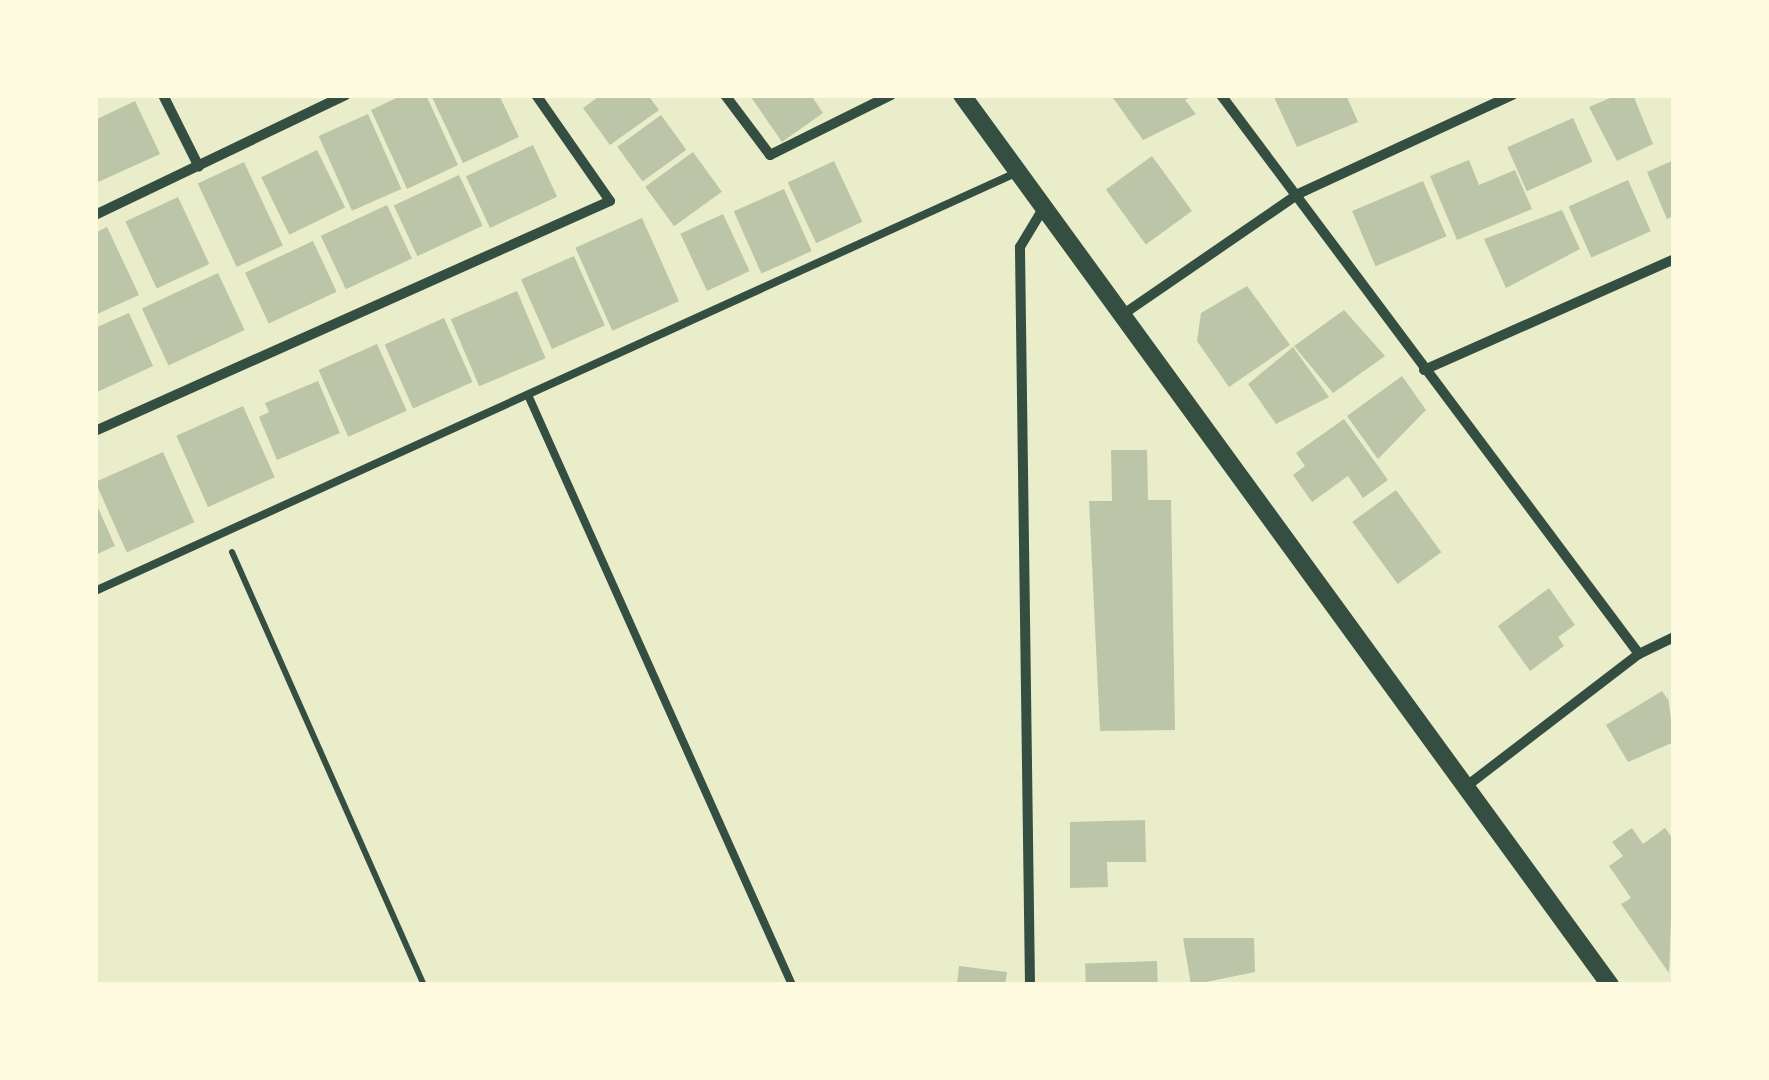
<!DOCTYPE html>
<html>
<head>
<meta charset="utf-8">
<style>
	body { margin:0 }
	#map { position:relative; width:1769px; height:1080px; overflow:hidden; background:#e9edc9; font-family:"Crimson Pro",serif }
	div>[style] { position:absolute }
	.building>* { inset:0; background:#bcc5a7; transform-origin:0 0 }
	.path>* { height:6px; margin:-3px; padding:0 3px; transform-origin:3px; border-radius:3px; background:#344e41 }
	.service>* { height:8px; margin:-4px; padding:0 4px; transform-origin:4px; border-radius:4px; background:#344e41 }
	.minor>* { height:10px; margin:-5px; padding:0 5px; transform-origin:5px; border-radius:5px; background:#344e41 }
	.tertiary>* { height:18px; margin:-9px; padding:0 9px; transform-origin:9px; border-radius:9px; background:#344e41 }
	span { translate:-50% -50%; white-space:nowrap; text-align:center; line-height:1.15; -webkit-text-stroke:10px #fefae0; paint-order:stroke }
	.frame { position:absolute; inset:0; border:98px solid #fefae0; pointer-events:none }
</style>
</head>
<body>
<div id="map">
	<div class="building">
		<i style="clip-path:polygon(403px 95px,426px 95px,458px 165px,407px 189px,371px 110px)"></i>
		<i style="clip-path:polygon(431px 95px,499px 95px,519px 137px,463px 163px)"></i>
		<i style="clip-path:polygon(601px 95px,648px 95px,659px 110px,610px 145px,583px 108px)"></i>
		<i style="clip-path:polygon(811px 95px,823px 113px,782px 142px,751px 97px)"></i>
		<i style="clip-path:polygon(1111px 95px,1194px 95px,1185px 100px,1196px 114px,1143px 140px)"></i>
		<i style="clip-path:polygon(1273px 95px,1346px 95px,1358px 122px,1297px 147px)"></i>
		<i style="clip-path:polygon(1617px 95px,1633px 95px,1653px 144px,1617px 161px,1589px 107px)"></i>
		<i style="clip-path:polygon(135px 101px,160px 154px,98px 182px,95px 120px)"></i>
		<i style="left:368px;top:114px;width:82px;height:54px;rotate:66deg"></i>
		<i style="left:661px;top:115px;width:43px;height:54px;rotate:54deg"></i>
		<i style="left:1573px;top:118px;width:48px;height:72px;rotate:66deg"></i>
		<i style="left:533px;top:145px;width:57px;height:74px;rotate:65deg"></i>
		<i style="left:317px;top:150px;width:64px;height:62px;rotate:64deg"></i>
		<i style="left:693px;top:152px;width:49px;height:59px;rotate:54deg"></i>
		<i style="left:1152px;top:156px;width:68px;height:57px;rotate:54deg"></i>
		<i style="clip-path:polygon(1469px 160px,1479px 185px,1515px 170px,1532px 209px,1457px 240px,1430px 176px)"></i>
		<i style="clip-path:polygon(1674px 160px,1674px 216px,1667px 219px,1647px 172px)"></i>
		<i style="left:834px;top:161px;width:67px;height:51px;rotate:65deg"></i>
		<i style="left:244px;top:162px;width:92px;height:51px;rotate:65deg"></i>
		<i style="left:459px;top:175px;width:56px;height:72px;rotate:65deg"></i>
		<i style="left:1628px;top:180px;width:56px;height:65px;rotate:66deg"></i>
		<i style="left:1423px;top:181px;width:60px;height:77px;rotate:67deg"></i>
		<i style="left:784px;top:189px;width:68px;height:55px;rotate:66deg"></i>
		<i style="left:178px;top:197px;width:74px;height:58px;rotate:65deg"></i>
		<i style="left:387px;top:205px;width:59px;height:73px;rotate:65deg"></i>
		<i style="clip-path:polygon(1562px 210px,1580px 249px,1506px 288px,1484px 239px)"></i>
		<i style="left:723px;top:214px;width:63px;height:47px;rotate:65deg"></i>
		<i style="left:642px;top:218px;width:91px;height:73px;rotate:66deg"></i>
		<i style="clip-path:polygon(107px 227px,139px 295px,95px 315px,95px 233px)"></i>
		<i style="left:313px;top:241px;width:56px;height:75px;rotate:65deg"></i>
		<i style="left:574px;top:256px;width:76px;height:58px;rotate:66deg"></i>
		<i style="left:218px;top:273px;width:63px;height:84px;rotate:65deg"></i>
		<i style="clip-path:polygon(1247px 286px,1290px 345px,1229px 387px,1197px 341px,1201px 313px)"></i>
		<i style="left:517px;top:291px;width:73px;height:72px;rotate:67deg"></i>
		<i style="clip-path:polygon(1344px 310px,1385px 356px,1333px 393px,1294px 346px)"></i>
		<i style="clip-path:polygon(129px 313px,153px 366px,95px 393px,95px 328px)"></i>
		<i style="left:444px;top:318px;width:70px;height:65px;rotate:66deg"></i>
		<i style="left:377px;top:344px;width:73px;height:64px;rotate:66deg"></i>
		<i style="clip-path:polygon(1293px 347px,1329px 397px,1276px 424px,1248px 384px)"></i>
		<i style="clip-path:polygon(1402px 376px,1426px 410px,1378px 459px,1347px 416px)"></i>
		<i style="clip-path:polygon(318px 381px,340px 433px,277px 460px,259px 417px,269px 412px,265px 403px)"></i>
		<i style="left:243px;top:406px;width:78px;height:73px;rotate:66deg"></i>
		<i style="clip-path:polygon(1344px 419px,1388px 480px,1363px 498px,1348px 476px,1312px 502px,1293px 475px,1305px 466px,1296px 453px)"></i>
		<i style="clip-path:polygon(1111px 450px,1147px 450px,1148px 500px,1171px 500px,1175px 730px,1100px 731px,1089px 501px,1112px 501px)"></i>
		<i style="left:163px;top:452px;width:77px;height:74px;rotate:66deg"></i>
		<i style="left:1396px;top:490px;width:77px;height:54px;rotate:54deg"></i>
		<i style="clip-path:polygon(95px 501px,115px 546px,95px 555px)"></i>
		<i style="clip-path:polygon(1549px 588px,1575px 625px,1558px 637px,1564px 646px,1530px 671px,1498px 626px)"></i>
		<i style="clip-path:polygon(1667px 689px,1674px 742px,1628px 762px,1606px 725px,1662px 691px,1668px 700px)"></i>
		<i style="clip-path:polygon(1145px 820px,1146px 862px,1107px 862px,1108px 887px,1070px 888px,1070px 822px)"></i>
		<i style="clip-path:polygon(1632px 828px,1643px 844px,1665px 828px,1674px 840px,1669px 973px,1621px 904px,1631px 898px,1609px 866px,1623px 856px,1612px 842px)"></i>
		<i style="clip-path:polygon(1183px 938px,1254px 938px,1255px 972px,1191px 985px)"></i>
		<i style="left:1157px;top:961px;width:24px;height:72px;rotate:88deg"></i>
		<i style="clip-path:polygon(959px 966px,1007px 972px,1005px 985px,957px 985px)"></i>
	</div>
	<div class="path">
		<i style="left:232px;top:552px;width:474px;rotate:66.1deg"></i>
	</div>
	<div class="service">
		<i style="left:528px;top:395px;width:646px;rotate:65.89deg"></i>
		<i style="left:95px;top:591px;width:1014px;rotate:-24.42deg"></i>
	</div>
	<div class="minor">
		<i style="left:163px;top:95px;width:80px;rotate:63.4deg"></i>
		<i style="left:725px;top:95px;width:75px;rotate:53.1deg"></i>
		<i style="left:770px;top:155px;width:135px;rotate:-26.4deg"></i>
		<i style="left:1221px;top:95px;width:698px;rotate:53.21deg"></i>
		<i style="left:95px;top:215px;width:278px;rotate:-25.6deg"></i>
		<i style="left:1125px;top:313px;width:210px;rotate:-34.5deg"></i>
		<i style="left:1298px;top:194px;width:236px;rotate:-24.8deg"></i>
		<i style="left:1424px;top:370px;width:274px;rotate:-23.9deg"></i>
		<i style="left:95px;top:431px;width:564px;rotate:-24.07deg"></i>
		<i style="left:610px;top:201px;width:129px;rotate:-124.9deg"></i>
		<i style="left:1468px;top:785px;width:215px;rotate:-37.5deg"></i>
		<i style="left:1639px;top:654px;width:39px;rotate:-26deg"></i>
		<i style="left:1030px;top:985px;width:738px;rotate:-90.78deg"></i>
		<i style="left:1020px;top:247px;width:47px;rotate:-59deg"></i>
	</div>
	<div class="tertiary">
		<i style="left:962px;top:95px;width:1101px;rotate:53.94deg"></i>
	</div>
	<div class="frame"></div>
</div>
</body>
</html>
